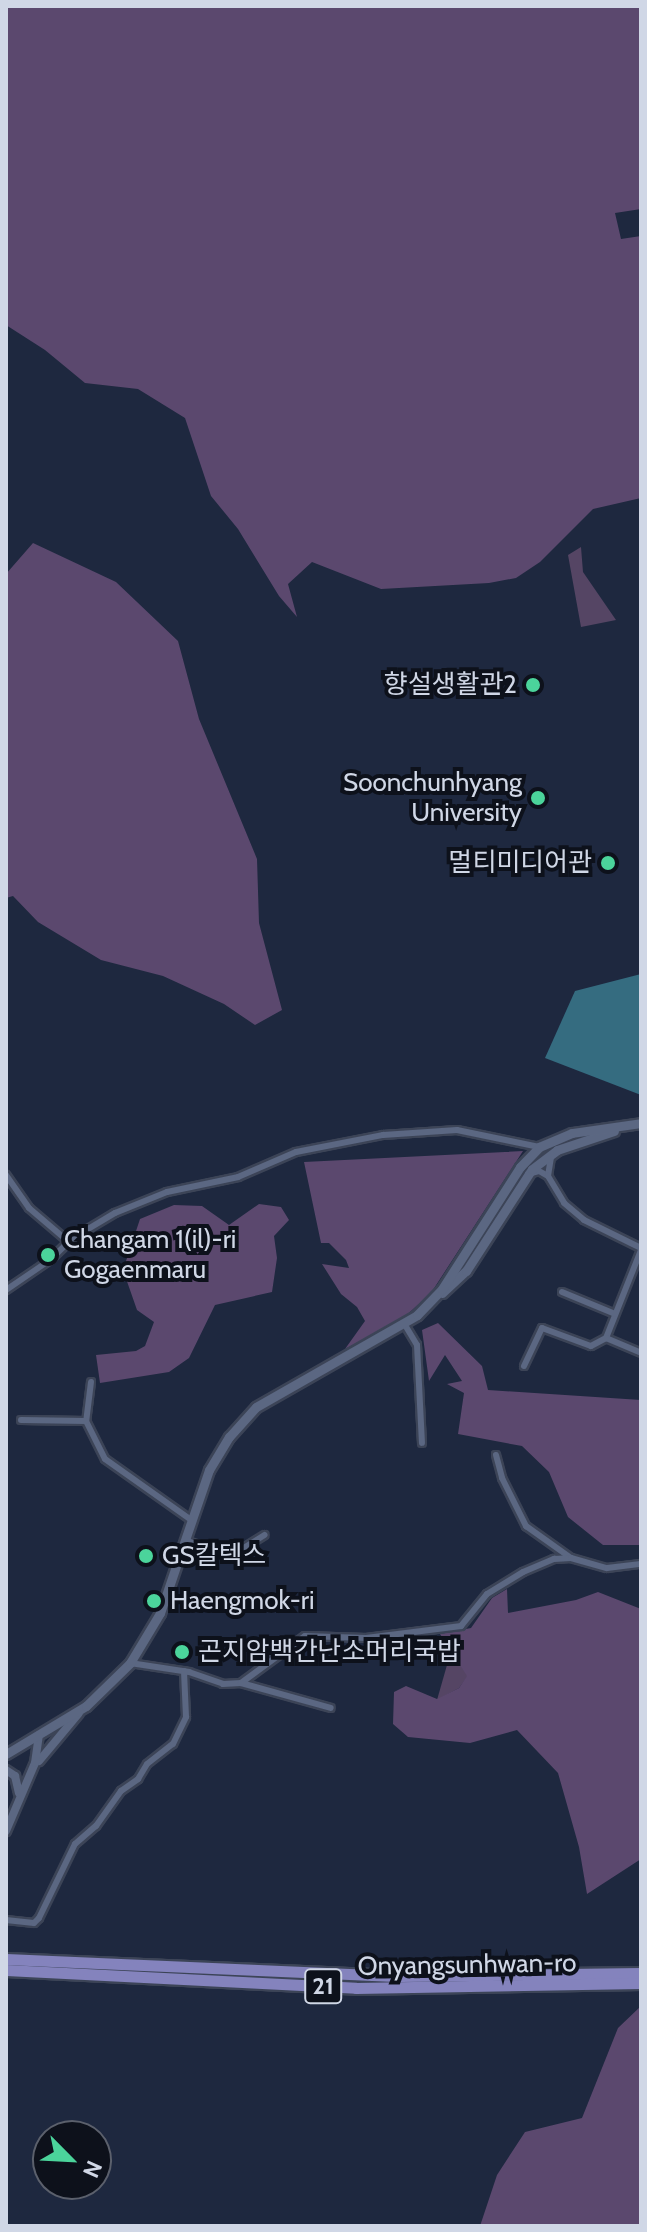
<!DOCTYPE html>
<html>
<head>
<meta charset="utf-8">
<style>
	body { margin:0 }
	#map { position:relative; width:647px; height:2232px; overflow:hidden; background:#1e283f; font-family:Cabin,"Noto Sans KR",sans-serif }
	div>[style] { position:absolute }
	.green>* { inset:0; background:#554564 }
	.forest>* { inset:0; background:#5b486e }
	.water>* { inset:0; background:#356c80 }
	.roads { filter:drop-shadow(2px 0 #3c4457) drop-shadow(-2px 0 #3c4457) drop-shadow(0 2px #3c4457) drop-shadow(0 -2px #3c4457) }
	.minor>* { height:6px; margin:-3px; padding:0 3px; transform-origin:3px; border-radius:3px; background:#5b6782 }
	.tertiary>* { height:8px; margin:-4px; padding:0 4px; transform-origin:4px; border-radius:4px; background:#5b6782 }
	.secondary>* { height:9px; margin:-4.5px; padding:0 4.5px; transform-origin:4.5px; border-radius:4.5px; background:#5b6782 }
	.trunk>* { height:11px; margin:-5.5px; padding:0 5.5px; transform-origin:5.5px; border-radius:5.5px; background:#8483bd }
	.dots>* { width:22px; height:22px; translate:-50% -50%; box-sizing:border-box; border:4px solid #0d111b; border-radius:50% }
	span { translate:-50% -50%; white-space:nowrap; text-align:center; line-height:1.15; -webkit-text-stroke:8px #0d111b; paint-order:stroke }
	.shield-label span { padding:2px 6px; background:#0d111b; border:2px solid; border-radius:6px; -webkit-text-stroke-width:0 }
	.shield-label { font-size:24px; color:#d0d7e6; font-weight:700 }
	.poi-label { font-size:26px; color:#d0d7e6 }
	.right { translate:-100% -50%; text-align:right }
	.left { translate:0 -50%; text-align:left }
	.street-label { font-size:26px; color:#d0d7e6 }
	.frame { position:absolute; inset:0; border:8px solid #d0d7e6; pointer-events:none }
	.north { position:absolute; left:32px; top:2120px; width:80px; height:80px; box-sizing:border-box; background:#0d111b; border:2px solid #5b606c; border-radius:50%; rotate:114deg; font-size:22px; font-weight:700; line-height:32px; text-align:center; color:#d0d7e6 }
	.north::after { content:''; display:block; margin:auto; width:28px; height:36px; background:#4bd49b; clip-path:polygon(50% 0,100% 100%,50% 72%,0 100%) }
</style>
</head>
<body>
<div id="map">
	<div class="green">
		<i style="clip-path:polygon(581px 547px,583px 572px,616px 620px,581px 627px,568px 555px)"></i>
		<i style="clip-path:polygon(451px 1651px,468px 1676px,459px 1688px,437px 1700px)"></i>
	</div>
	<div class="forest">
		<i style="clip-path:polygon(6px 6px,641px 6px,641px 209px,615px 213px,621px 239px,641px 236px,641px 498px,593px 509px,540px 562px,516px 578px,489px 583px,381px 589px,312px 562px,288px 584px,297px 617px,279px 596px,238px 529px,211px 496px,185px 418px,138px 389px,85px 383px,45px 350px,6px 325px)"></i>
		<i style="clip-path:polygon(33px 543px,116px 582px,178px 641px,199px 719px,257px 859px,259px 923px,282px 1010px,255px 1025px,224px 1004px,163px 976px,101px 960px,38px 922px,13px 896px,6px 898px,6px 574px)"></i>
		<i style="clip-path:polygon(523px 1151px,431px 1293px,401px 1320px,345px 1349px,365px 1321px,357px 1307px,341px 1294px,322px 1264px,349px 1268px,346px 1260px,329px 1243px,321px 1243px,304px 1162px)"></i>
		<i style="clip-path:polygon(259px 1204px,281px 1207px,289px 1220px,274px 1236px,277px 1258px,272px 1292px,215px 1305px,189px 1358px,169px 1372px,100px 1383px,96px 1355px,136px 1351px,145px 1346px,154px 1322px,137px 1310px,123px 1270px,140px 1219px,174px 1205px,202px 1206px,229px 1225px)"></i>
		<i style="clip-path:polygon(438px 1323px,482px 1366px,488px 1390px,641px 1400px,641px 1545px,603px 1545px,568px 1517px,549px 1472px,522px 1446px,458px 1434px,464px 1393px,447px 1384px,462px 1381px,445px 1355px,429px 1381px,422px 1330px)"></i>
		<i style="clip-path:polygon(507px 1589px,508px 1613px,576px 1600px,598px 1592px,641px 1609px,641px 1859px,587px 1894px,579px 1847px,558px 1773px,517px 1730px,470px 1743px,408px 1737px,393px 1724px,394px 1692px,406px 1686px,437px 1699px,459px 1688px,467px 1676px,440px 1634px,471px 1628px,492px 1598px)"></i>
		<i style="clip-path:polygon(641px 2006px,641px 2226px,480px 2226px,497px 2175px,525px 2132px,582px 2118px,618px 2028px)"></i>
	</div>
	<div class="water">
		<i style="clip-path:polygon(641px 974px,641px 1095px,545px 1058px,575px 991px)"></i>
	</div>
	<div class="roads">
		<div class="minor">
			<i style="left:528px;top:1174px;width:11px;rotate:-15deg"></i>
			<i style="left:539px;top:1171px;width:10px;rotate:29deg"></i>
			<i style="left:548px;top:1176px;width:19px;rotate:-81deg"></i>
			<i style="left:6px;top:1175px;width:40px;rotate:55.1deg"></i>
			<i style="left:29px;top:1208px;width:52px;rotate:40.4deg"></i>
			<i style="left:548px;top:1176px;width:31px;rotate:59deg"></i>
			<i style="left:564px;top:1203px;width:26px;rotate:40deg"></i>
			<i style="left:584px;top:1220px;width:64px;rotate:26.2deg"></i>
			<i style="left:641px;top:1250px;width:95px;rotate:111.7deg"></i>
			<i style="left:606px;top:1338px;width:38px;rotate:23deg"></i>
			<i style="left:6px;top:1290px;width:53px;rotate:-34.3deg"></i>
			<i style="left:50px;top:1260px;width:32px;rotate:-44deg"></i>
			<i style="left:73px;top:1238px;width:49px;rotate:-30.8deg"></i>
			<i style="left:115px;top:1213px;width:56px;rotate:-22deg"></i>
			<i style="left:167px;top:1192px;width:73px;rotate:-11.9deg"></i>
			<i style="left:238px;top:1177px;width:63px;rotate:-23.3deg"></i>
			<i style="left:296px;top:1152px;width:89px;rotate:-11.1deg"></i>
			<i style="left:383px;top:1135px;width:74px;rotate:-3.9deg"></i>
			<i style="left:457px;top:1130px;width:84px;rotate:11.7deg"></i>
			<i style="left:562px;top:1292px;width:57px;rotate:22.5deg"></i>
			<i style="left:405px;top:1325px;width:23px;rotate:59deg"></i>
			<i style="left:417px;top:1345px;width:98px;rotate:87.1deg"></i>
			<i style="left:524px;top:1366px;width:42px;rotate:-64.7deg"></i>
			<i style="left:542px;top:1328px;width:52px;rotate:20.2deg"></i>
			<i style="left:591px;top:1346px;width:17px;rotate:-28deg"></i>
			<i style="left:91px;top:1382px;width:39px;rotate:97deg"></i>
			<i style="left:86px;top:1421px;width:42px;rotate:63.4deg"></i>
			<i style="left:105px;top:1459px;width:105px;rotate:35.3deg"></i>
			<i style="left:21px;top:1420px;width:65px;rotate:0.9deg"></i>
			<i style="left:496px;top:1455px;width:24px;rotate:75deg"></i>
			<i style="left:502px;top:1478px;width:54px;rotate:63.4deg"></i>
			<i style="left:526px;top:1526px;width:55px;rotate:35.4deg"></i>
			<i style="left:185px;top:1540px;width:44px;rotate:20.1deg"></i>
			<i style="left:226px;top:1555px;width:8px;rotate:-7deg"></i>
			<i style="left:234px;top:1554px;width:36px;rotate:-32deg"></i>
			<i style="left:130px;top:1663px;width:60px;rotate:8.7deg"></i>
			<i style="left:189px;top:1672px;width:36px;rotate:19deg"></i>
			<i style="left:223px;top:1684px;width:18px;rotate:-3deg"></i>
			<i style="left:241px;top:1683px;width:79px;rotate:-36.3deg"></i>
			<i style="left:305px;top:1636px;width:61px;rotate:1.9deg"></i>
			<i style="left:366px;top:1638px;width:96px;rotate:-7.2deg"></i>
			<i style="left:461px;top:1626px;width:41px;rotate:-50.9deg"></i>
			<i style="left:487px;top:1594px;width:42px;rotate:-31.4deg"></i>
			<i style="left:523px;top:1572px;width:34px;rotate:-23deg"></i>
			<i style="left:554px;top:1559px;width:17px;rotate:-3deg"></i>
			<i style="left:571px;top:1558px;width:37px;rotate:16deg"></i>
			<i style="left:607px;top:1568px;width:34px;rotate:-7deg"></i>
			<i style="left:241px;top:1683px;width:93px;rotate:15.5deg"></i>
			<i style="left:6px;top:1920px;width:28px;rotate:6deg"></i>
			<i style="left:34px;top:1923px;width:7px;rotate:-45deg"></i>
			<i style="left:39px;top:1918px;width:82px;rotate:-64.1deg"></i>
			<i style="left:75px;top:1844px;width:28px;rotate:-41deg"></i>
			<i style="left:96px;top:1826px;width:43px;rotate:-54.5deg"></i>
			<i style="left:121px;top:1791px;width:21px;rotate:-35deg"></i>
			<i style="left:138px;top:1779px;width:17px;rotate:-59deg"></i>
			<i style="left:147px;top:1764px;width:33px;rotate:-38deg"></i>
			<i style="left:173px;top:1744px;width:30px;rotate:-64deg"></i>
			<i style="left:186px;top:1717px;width:46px;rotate:-92.5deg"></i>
		</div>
		<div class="tertiary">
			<i style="left:39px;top:1761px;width:62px;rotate:-50.2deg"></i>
			<i style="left:6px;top:1770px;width:11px;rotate:34deg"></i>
			<i style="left:15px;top:1776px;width:17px;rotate:77deg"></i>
			<i style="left:6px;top:1831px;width:74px;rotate:-66.9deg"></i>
			<i style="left:35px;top:1763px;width:28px;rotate:-82deg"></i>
		</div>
		<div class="secondary">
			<i style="left:442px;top:1293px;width:33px;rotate:-43deg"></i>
			<i style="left:466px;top:1271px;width:121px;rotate:-57.1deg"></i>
			<i style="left:532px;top:1169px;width:31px;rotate:-37deg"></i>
			<i style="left:557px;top:1150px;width:60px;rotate:-18.4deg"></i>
			<i style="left:6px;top:1754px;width:93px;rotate:-31deg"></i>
			<i style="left:86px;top:1706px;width:62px;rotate:-44.3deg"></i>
			<i style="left:130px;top:1663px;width:58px;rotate:-59deg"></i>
			<i style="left:160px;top:1613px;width:151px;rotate:-71.1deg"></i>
			<i style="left:209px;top:1470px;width:39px;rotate:-59deg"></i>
			<i style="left:229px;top:1437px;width:40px;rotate:-48deg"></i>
			<i style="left:256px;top:1407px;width:185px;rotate:-29.7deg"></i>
			<i style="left:417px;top:1315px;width:36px;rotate:-46deg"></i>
			<i style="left:442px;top:1289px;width:145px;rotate:-57.4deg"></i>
			<i style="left:520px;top:1167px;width:28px;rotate:-46deg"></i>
			<i style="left:539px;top:1147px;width:36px;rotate:-23deg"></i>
			<i style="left:572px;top:1133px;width:70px;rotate:-8.2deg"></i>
		</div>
		<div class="trunk">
			<i style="left:6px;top:1959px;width:395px;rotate:2.5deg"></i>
			<i style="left:401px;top:1976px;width:240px;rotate:-0.7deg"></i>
			<i style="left:6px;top:1970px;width:350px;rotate:2.9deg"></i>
			<i style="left:356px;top:1988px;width:285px;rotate:-1deg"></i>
		</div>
	</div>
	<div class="dots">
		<i style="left:533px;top:685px;background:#4bd49b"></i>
		<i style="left:538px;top:798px;background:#4bd49b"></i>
		<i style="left:608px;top:863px;background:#4bd49b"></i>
		<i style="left:48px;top:1255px;background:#4bd49b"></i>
		<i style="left:146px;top:1556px;background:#4bd49b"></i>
		<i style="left:154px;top:1601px;background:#4bd49b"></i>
		<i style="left:182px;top:1652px;background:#4bd49b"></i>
	</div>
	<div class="shield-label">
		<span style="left:323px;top:1986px">21</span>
	</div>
	<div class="poi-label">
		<span class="right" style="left:517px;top:685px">향설생활관2</span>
		<span class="right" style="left:522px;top:798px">Soonchunhyang<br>University</span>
		<span class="right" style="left:592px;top:863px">멀티미디어관</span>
		<span class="left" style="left:64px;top:1255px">Changam 1(il)-ri<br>Gogaenmaru</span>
		<span class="left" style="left:162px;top:1556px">GS칼텍스</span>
		<span class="left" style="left:170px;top:1601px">Haengmok-ri</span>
		<span class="left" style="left:198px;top:1652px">곤지암백간난소머리국밥</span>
	</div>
	<div class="street-label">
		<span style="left:467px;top:1965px;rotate:-1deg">Onyangsunhwan-ro</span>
	</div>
	<div class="frame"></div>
	<div class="north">N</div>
</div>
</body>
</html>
